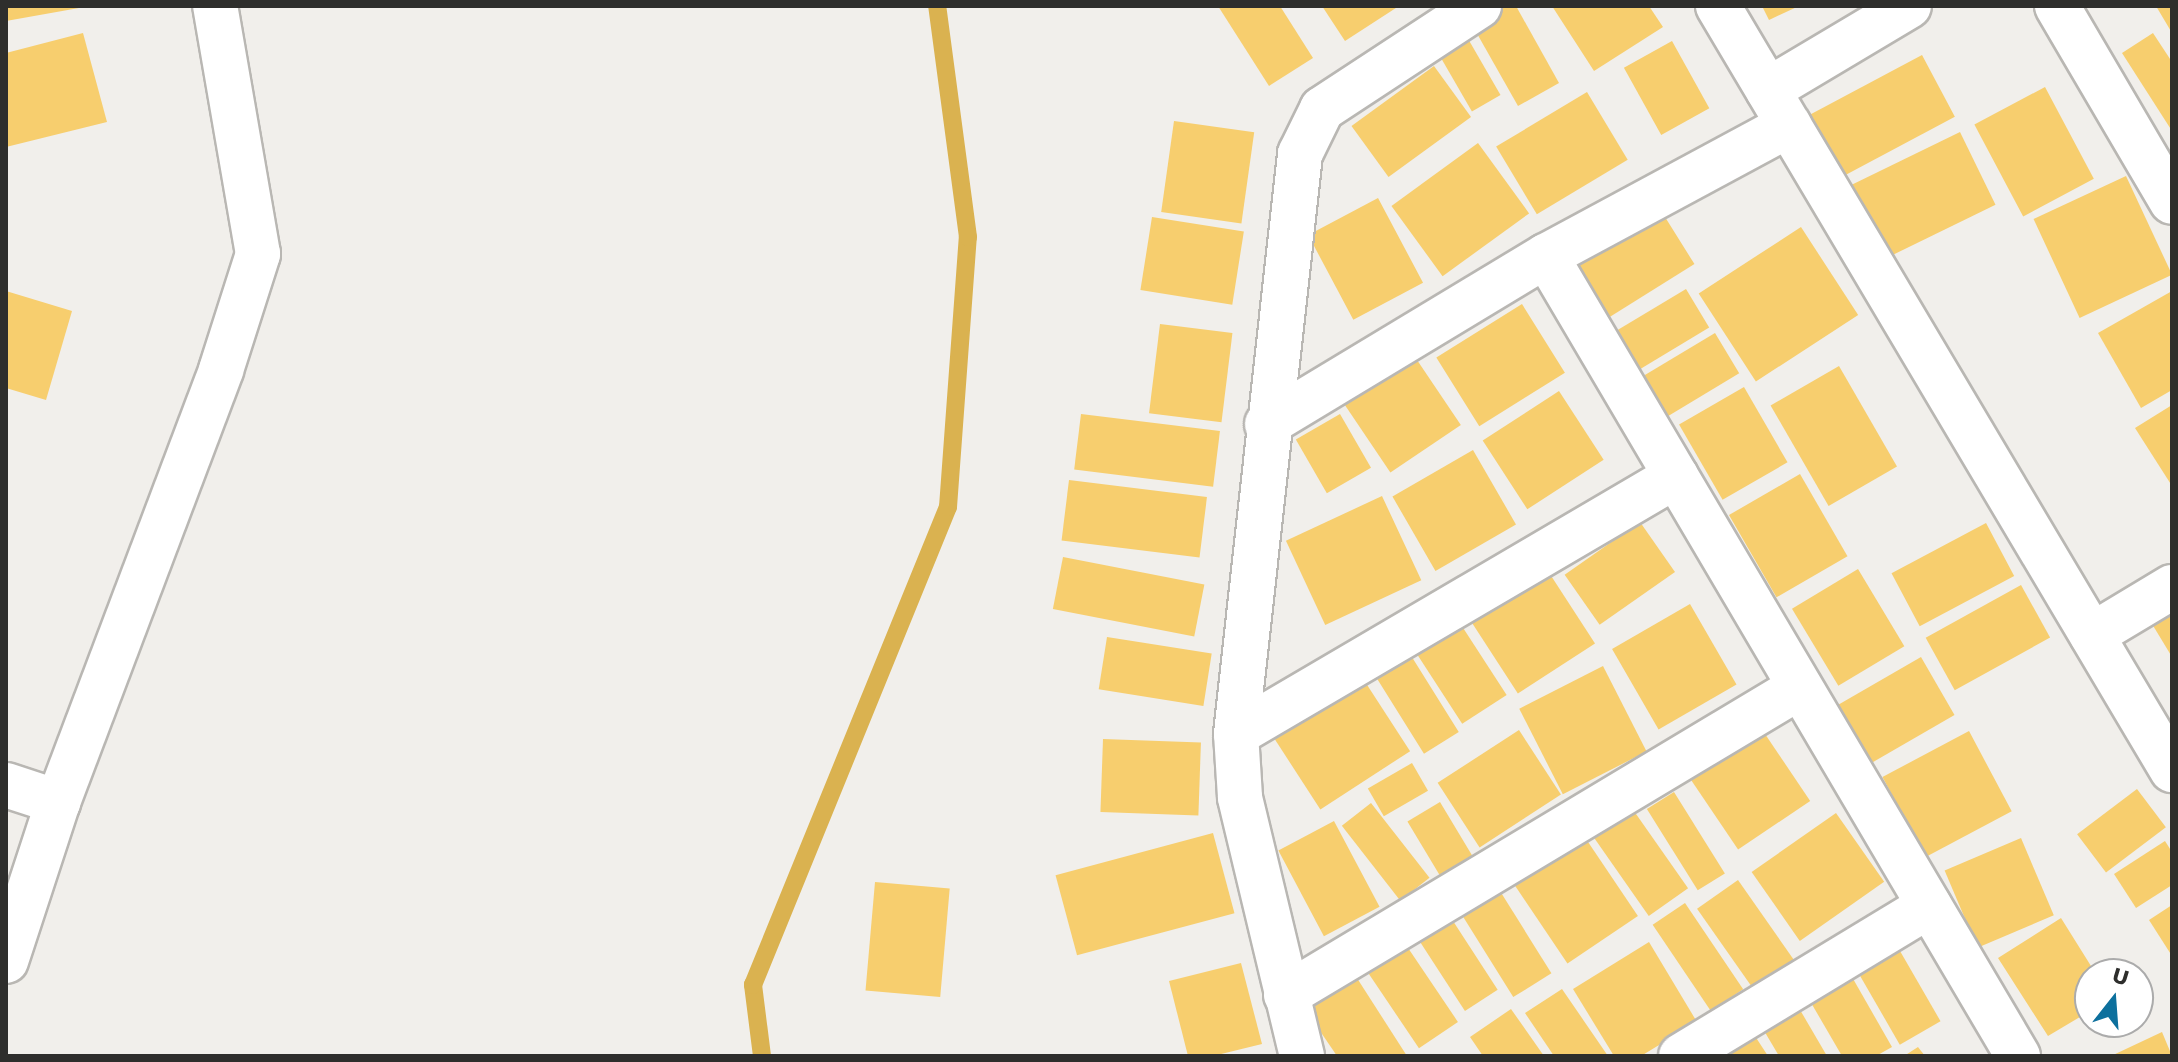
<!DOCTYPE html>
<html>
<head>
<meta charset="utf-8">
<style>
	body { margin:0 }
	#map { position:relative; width:2178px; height:1062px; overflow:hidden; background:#f1efeb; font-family:"Work Sans",sans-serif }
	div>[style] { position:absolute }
	.stream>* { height:18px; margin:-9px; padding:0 9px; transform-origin:9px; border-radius:9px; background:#dab250 }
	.building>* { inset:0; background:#f7ce6e; transform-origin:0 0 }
	.roads { filter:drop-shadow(2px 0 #b9b7b3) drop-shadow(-2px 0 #b9b7b3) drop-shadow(0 2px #b9b7b3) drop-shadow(0 -2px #b9b7b3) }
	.street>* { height:44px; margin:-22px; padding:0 22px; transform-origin:22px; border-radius:22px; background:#fff }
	span { translate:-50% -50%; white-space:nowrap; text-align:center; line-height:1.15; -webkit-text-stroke:7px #fff; paint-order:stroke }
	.frame { position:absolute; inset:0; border:8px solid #2e2e2c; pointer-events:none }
	.north { position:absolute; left:2074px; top:958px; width:80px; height:80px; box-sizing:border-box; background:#fff; border:2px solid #ababab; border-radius:50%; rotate:17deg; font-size:22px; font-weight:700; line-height:32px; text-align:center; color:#2e2e2c }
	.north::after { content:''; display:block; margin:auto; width:28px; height:36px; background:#0d709d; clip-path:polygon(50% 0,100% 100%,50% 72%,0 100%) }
</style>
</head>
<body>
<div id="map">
	<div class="stream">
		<i style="left:762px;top:1056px;width:72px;rotate:-97.2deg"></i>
		<i style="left:753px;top:985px;width:516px;rotate:-67.81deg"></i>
		<i style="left:948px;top:507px;width:271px;rotate:-85.8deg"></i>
		<i style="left:968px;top:237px;width:233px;rotate:-97.6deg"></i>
	</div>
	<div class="building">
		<i style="clip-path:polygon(6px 6px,79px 6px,79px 8px,6px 21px)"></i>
		<i style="clip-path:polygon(1218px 6px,1280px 6px,1313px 58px,1269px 86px)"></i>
		<i style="clip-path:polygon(1322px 6px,1399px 6px,1345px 41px)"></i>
		<i style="clip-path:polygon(1503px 6px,1516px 6px,1559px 83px,1518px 106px,1471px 23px)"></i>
		<i style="clip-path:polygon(1552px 6px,1649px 6px,1663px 27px,1594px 71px)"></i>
		<i style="clip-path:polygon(1762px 6px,1799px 6px,1769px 20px)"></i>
		<i style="clip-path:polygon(2156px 6px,2172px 6px,2172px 33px)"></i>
		<i style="clip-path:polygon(83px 33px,107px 122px,6px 147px,6px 53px)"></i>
		<i style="clip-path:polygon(2153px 33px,2172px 62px,2172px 131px,2122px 53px)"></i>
		<i style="left:1467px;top:37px;width:67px;height:33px;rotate:60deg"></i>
		<i style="left:1672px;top:41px;width:77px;height:55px;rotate:61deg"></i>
		<i style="left:1922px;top:55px;width:70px;height:126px;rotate:62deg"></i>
		<i style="left:1434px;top:66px;width:63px;height:102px;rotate:54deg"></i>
		<i style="left:2045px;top:87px;width:104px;height:80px;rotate:62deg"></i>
		<i style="left:1587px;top:92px;width:79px;height:106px;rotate:59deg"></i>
		<i style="left:1174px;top:121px;width:81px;height:92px;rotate:8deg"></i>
		<i style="left:1960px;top:132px;width:81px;height:121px;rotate:64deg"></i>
		<i style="left:1478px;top:143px;width:87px;height:107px;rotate:54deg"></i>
		<i style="left:2126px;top:176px;width:109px;height:102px;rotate:65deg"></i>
		<i style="left:1378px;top:198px;width:96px;height:79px;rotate:62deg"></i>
		<i style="left:1660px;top:209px;width:65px;height:116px;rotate:58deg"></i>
		<i style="left:1152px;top:217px;width:93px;height:74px;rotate:9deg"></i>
		<i style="left:1801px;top:227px;width:105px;height:122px;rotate:57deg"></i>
		<i style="left:1686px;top:289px;width:45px;height:90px;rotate:59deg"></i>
		<i style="clip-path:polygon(6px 291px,72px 311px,46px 400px,6px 388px)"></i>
		<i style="clip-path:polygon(2172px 291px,2172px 390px,2141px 408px,2098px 333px)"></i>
		<i style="left:1522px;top:304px;width:81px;height:101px;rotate:58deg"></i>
		<i style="left:1160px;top:324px;width:73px;height:90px;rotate:7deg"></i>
		<i style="left:1715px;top:333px;width:47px;height:91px;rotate:59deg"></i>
		<i style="left:1415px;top:357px;width:82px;height:85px;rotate:56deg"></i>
		<i style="left:1839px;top:366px;width:116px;height:79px;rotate:60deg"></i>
		<i style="left:1744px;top:387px;width:87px;height:75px;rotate:60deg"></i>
		<i style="left:1559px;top:391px;width:82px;height:91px;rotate:57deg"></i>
		<i style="clip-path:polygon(2172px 405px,2172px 486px,2135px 428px)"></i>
		<i style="left:1081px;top:414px;width:140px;height:56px;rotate:7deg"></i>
		<i style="left:1340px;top:414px;width:62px;height:51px;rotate:60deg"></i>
		<i style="left:1473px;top:450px;width:86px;height:93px;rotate:60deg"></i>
		<i style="left:1800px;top:474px;width:95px;height:82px;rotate:60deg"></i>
		<i style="left:1069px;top:480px;width:139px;height:61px;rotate:7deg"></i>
		<i style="left:1382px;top:496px;width:93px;height:106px;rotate:65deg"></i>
		<i style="left:1640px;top:522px;width:61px;height:92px;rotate:55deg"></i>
		<i style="left:1986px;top:523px;width:60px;height:107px;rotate:62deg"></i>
		<i style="left:1063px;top:557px;width:144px;height:53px;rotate:11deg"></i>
		<i style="left:1546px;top:568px;width:90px;height:92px;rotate:57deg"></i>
		<i style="left:1858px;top:569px;width:90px;height:77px;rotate:59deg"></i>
		<i style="left:2021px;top:585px;width:60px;height:109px;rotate:61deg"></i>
		<i style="clip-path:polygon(2172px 599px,2172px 657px,2146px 614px)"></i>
		<i style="left:1690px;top:604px;width:93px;height:90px;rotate:60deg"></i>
		<i style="left:1456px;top:617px;width:93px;height:53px;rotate:57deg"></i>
		<i style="left:1107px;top:637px;width:106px;height:53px;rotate:9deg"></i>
		<i style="left:1410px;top:654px;width:92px;height:41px;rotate:58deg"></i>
		<i style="left:1921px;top:657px;width:67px;height:98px;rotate:60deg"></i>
		<i style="left:1603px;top:666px;width:96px;height:94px;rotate:63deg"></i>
		<i style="left:1360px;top:674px;width:92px;height:107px;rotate:57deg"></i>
		<i style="left:1761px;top:728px;width:88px;height:87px;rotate:56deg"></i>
		<i style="left:1519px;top:730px;width:77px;height:97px;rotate:57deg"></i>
		<i style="left:1969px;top:731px;width:91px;height:98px;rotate:62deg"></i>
		<i style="left:1103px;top:739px;width:98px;height:73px;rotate:2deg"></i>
		<i style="left:1412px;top:763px;width:32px;height:51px;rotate:60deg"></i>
		<i style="left:2137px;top:789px;width:48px;height:75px;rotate:53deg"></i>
		<i style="left:1674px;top:792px;width:96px;height:32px;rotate:58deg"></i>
		<i style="left:1440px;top:802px;width:63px;height:38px;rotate:59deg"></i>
		<i style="left:1371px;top:803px;width:95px;height:37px;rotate:52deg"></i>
		<i style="left:1629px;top:804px;width:103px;height:48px;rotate:55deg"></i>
		<i style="left:1836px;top:813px;width:84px;height:103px;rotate:55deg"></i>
		<i style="left:1334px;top:821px;width:97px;height:63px;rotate:62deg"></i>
		<i style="left:1213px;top:833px;width:83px;height:163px;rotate:75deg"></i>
		<i style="left:1582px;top:833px;width:100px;height:85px;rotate:56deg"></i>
		<i style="left:2021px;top:838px;width:84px;height:83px;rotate:67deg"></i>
		<i style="clip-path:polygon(2165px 841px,2172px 852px,2172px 885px,2136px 908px,2114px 874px)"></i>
		<i style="left:1738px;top:880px;width:100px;height:50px;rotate:55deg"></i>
		<i style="left:875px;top:882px;width:75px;height:109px;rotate:5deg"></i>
		<i style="left:1500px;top:891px;width:97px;height:45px;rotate:58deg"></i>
		<i style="left:1685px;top:903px;width:104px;height:39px;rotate:56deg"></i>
		<i style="clip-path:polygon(2172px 905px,2172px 956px,2149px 920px)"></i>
		<i style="clip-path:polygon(2061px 918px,2096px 974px,2090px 974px,2090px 1011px,2048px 1036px,1998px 958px)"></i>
		<i style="left:1453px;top:921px;width:82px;height:39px;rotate:57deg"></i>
		<i style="left:1402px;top:939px;width:100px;height:47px;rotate:56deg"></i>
		<i style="clip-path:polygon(1649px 942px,1697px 1022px,1641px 1056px,1614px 1056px,1573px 989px)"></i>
		<i style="left:1900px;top:951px;width:81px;height:47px;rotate:60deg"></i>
		<i style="clip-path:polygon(1241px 963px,1262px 1044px,1213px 1056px,1188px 1056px,1169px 981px)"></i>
		<i style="clip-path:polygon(1355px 975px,1407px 1056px,1337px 1056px,1305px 1009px)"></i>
		<i style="clip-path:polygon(1852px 977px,1892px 1047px,1876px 1056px,1842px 1056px,1810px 1001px)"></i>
		<i style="clip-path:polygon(1562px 989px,1608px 1056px,1554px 1056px,1525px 1013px)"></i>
		<i style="clip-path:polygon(1796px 1003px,1827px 1056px,1779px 1056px,1760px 1024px)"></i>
		<i style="clip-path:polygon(1511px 1009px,1544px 1056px,1483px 1056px,1470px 1037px)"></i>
		<i style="clip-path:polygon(1751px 1030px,1768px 1056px,1721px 1056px)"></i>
		<i style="clip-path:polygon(2162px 1032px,2172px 1056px,2111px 1056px)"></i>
		<i style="clip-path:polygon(1918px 1047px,1925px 1056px,1904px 1056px)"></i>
	</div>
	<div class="roads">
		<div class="street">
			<i style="left:1718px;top:6px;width:889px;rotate:59.28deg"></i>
			<i style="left:2057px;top:6px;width:227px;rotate:59.6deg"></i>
			<i style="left:1768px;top:90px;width:164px;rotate:-30.8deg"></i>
			<i style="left:1546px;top:256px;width:929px;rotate:59.46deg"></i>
			<i style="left:1267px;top:424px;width:326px;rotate:-31.1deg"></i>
			<i style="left:1546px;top:256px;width:276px;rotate:-28.3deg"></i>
			<i style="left:2092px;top:635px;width:93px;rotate:-31deg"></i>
			<i style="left:1236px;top:734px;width:510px;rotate:-30.39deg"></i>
			<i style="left:6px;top:785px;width:55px;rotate:18.1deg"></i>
			<i style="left:6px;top:961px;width:167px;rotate:-71.9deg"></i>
			<i style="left:58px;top:802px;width:462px;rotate:-69.3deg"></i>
			<i style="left:221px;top:370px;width:122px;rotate:-72.3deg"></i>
			<i style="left:258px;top:254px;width:252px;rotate:-99.8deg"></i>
			<i style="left:1286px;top:995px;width:599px;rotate:-30.93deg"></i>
			<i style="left:1302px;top:1056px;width:266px;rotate:-103.5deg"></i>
			<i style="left:1240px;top:797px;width:63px;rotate:-93.6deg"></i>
			<i style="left:1236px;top:734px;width:584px;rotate:-83.7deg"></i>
			<i style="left:1300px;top:154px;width:50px;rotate:-63.9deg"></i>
			<i style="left:1322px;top:109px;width:188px;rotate:-33.3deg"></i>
			<i style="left:1681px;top:1056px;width:290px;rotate:-31.2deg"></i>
		</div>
	</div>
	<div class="frame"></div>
	<div class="north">U</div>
</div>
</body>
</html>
